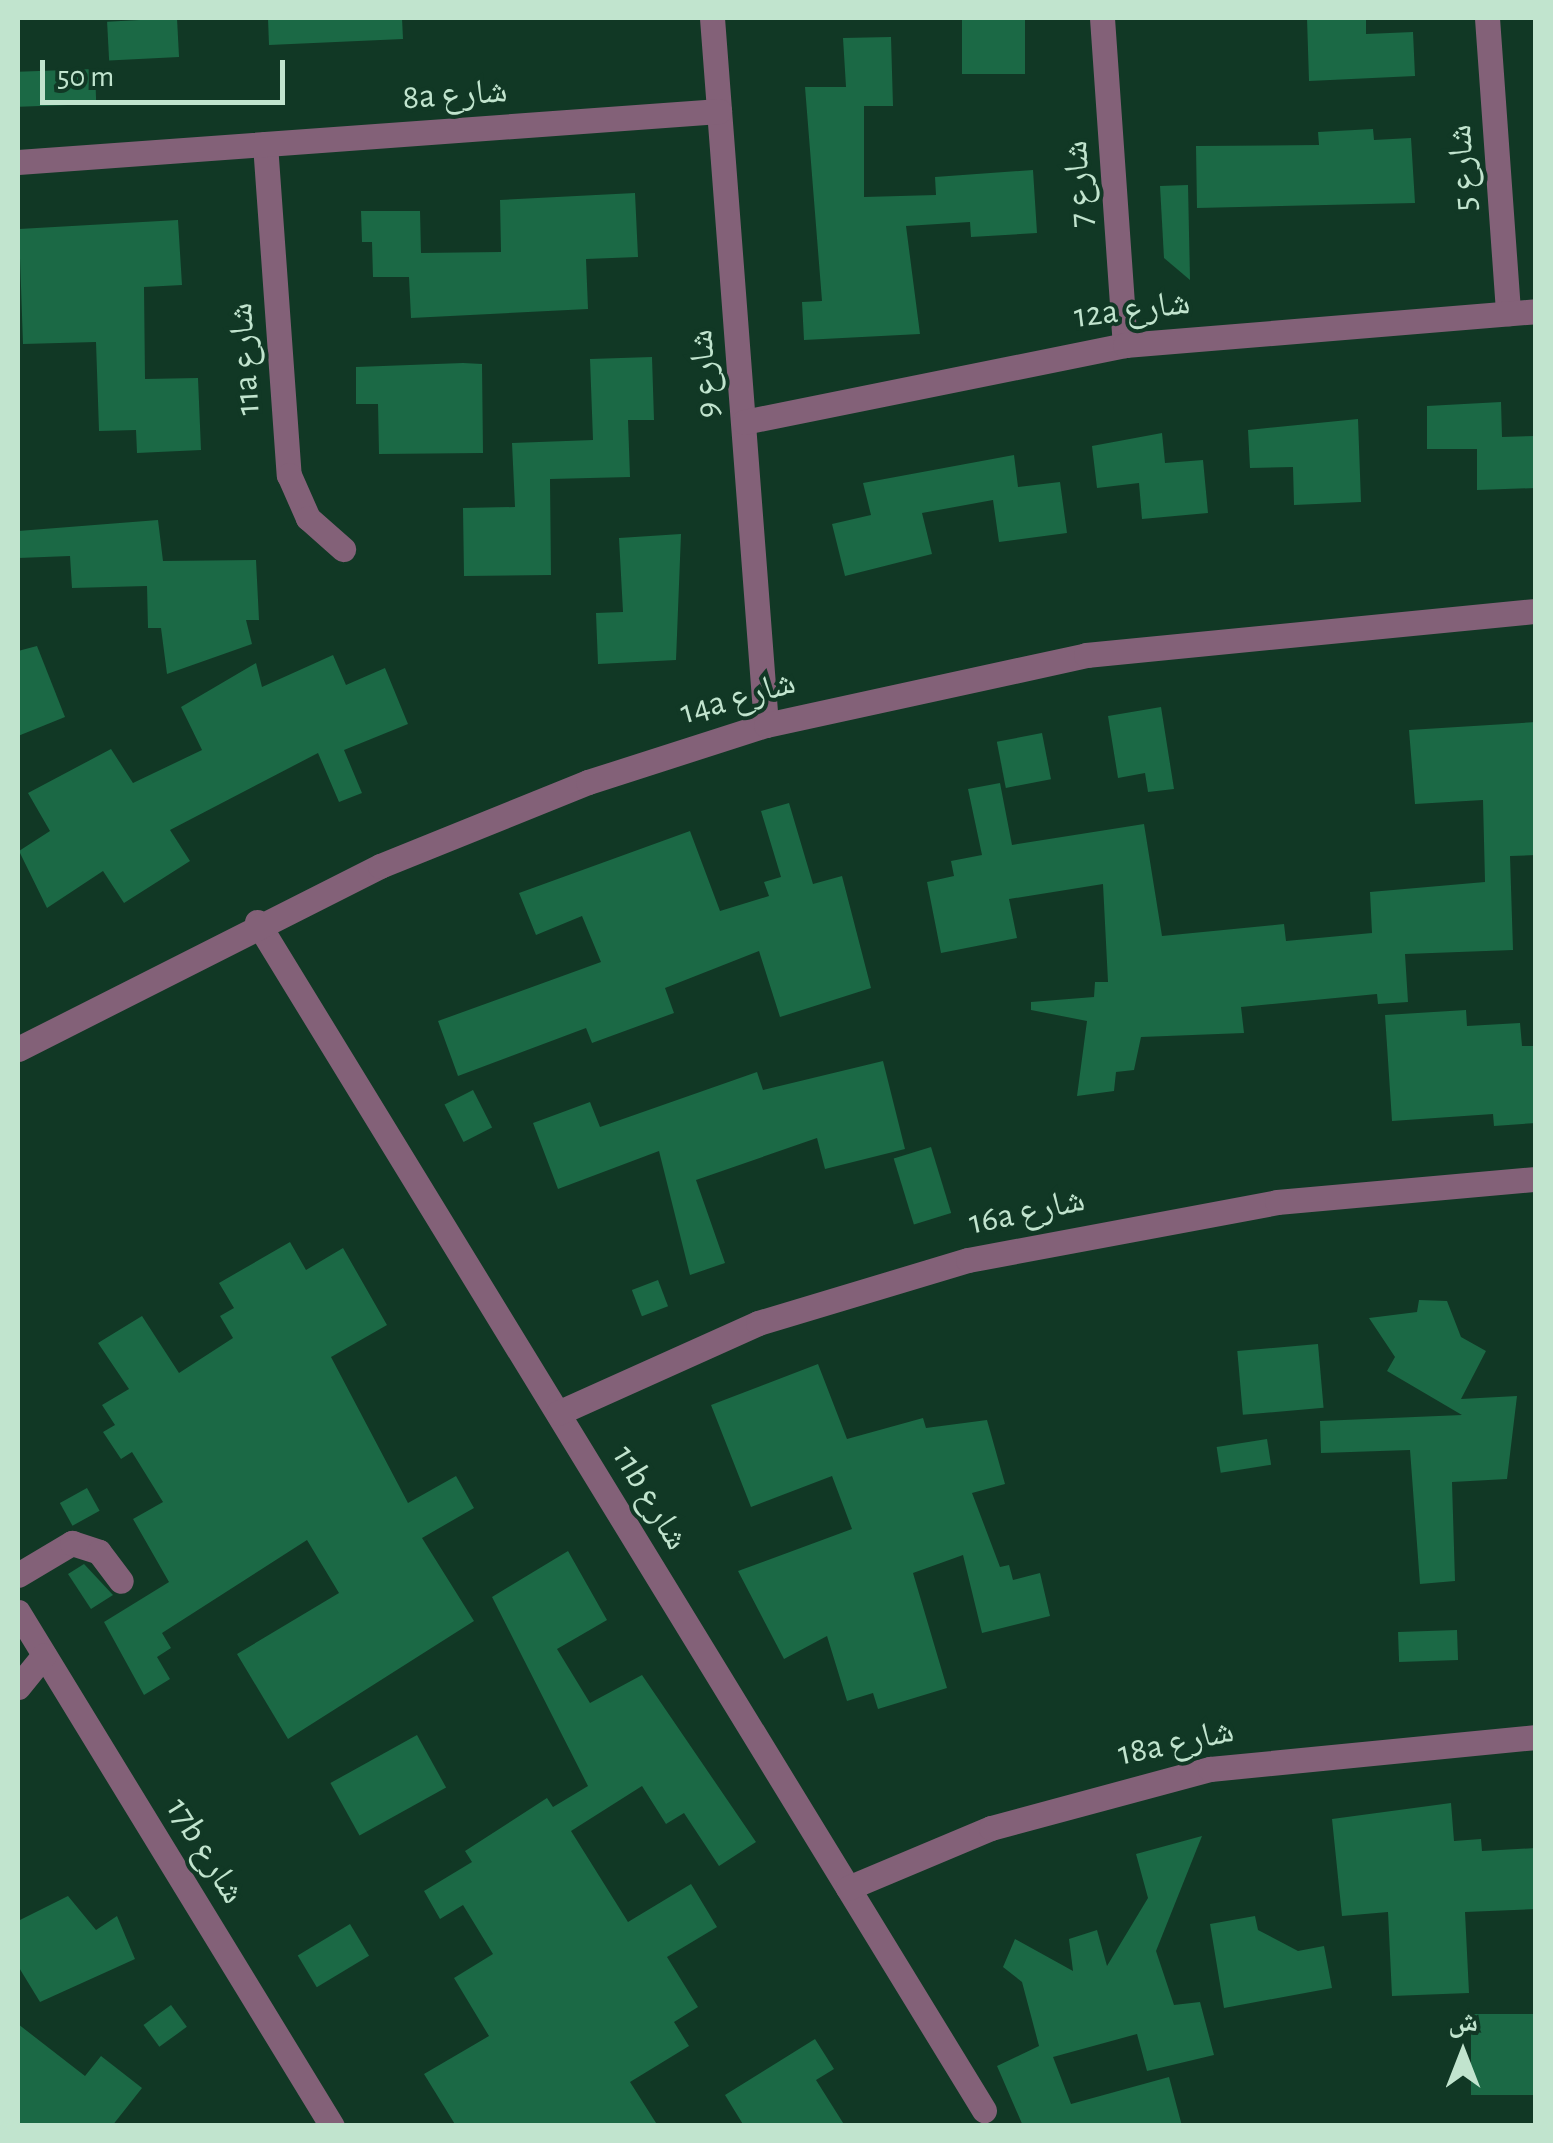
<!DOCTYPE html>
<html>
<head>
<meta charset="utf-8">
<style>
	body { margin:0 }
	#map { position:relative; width:1553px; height:2143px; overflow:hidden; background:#113825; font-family:"Alegreya Sans","Noto Naskh Arabic",sans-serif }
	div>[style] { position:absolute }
	.building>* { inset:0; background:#1b6945; transform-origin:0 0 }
	.minor>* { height:25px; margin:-12.5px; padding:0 12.5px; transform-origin:12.5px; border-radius:12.5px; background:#836178 }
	span { translate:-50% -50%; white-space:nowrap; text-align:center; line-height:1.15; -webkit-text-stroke:8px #113825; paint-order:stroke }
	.street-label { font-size:35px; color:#c1e4ce }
	.frame { position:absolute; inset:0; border:20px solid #c1e4ce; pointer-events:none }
	.north { position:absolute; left:1413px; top:2003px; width:100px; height:100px; -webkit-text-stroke:8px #113825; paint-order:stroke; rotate:0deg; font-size:28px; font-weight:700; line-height:40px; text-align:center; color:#c1e4ce }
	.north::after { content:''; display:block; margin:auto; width:35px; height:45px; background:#c1e4ce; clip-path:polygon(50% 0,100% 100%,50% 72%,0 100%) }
	.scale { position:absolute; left:40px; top:60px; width:245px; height:45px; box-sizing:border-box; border:5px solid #c1e4ce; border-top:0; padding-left:12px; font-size:30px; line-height:35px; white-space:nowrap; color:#c1e4ce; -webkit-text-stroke:8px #113825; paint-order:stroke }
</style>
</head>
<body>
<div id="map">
	<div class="building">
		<i style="left:177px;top:18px;width:39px;height:70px;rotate:87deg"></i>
		<i style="clip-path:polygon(268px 18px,402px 18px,403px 39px,269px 45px)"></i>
		<i style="left:962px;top:18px;width:63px;height:56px"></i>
		<i style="clip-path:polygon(1307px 18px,1366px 18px,1366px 34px,1413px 32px,1415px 76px,1309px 81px)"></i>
		<i style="clip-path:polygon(891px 37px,893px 106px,864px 106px,864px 197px,936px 195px,935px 177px,1033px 170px,1037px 233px,971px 237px,970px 222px,906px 226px,920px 334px,804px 340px,802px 302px,822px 301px,805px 87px,846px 87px,843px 38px)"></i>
		<i style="left:95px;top:69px;width:35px;height:77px;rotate:88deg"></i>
		<i style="clip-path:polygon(1373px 129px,1374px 140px,1411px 138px,1415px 203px,1197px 208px,1196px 146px,1319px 145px,1318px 132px)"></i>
		<i style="clip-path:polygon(1188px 185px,1190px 280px,1164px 258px,1160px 186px)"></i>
		<i style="clip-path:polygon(635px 193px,638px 257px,586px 259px,588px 309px,411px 318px,409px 277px,373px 277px,372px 242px,362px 242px,361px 211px,420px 211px,421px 253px,501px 252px,500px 200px)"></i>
		<i style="clip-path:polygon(178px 220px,182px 285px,144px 287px,145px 379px,198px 378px,201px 450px,137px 453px,136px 430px,99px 431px,96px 342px,23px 344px,19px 229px)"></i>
		<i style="clip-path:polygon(652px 357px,654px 420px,628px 420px,630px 477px,550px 479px,551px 575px,464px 576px,463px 508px,515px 507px,512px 443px,593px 440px,590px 359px)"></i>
		<i style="clip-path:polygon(463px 363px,482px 364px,483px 453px,379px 454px,378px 404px,356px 404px,356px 367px)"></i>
		<i style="clip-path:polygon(1501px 402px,1502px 437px,1536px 436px,1536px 488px,1477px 490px,1477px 449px,1427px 449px,1427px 406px)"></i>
		<i style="clip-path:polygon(1358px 419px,1361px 502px,1294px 505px,1293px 467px,1250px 468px,1248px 430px)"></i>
		<i style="clip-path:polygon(1162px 433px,1165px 463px,1203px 460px,1208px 513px,1142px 519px,1139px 483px,1097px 488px,1092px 446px)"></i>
		<i style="clip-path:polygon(1014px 455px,1018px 487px,1060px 482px,1067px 533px,999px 542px,993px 500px,922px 513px,932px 554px,845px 576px,832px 524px,871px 515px,863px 483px)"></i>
		<i style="clip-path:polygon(158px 520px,163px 561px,256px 560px,259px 620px,246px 620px,252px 644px,167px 674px,161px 628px,148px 628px,147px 586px,72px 588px,70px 556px,18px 558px,18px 531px)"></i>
		<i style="clip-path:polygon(681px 534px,676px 660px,598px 664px,596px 613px,623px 612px,619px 538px)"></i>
		<i style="clip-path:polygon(37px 646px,65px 717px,18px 736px,18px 651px)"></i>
		<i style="clip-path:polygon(333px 655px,346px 685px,385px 668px,408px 724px,344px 750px,362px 793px,339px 802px,318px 753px,170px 830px,190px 861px,124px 903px,103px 871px,47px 908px,19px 851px,50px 831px,28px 793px,111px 749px,133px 783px,202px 750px,181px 707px,256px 663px,262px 687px)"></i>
		<i style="clip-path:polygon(1161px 707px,1174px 789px,1148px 792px,1145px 773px,1118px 778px,1108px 716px)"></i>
		<i style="clip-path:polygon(1536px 722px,1536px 855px,1510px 856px,1513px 950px,1405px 954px,1408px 1002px,1378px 1004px,1377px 994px,1241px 1007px,1244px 1033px,1141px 1037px,1134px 1070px,1116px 1072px,1114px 1091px,1077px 1096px,1087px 1021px,1031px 1010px,1031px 1002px,1094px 997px,1095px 982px,1108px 982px,1103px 884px,1009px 899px,1017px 938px,941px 953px,927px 882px,954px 876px,951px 861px,982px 855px,968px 789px,1000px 783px,1012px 845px,1144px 824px,1162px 936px,1284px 924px,1286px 941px,1372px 933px,1370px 892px,1485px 882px,1483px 800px,1415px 804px,1409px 730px)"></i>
		<i style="left:1042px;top:733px;width:47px;height:46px;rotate:79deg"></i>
		<i style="clip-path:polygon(789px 803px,813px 884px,842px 876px,871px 988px,780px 1017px,759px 951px,665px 988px,674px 1013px,592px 1043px,586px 1028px,458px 1076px,438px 1021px,601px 962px,582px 916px,536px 935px,519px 893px,690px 831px,720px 911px,769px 896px,764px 882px,781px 877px,761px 811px)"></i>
		<i style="clip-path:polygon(1466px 1010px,1467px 1026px,1520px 1023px,1522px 1046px,1536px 1046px,1536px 1123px,1494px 1126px,1493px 1114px,1392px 1121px,1385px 1015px)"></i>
		<i style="clip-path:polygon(883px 1061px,905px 1149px,825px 1169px,817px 1138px,696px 1180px,725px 1263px,690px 1275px,659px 1151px,558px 1189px,533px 1123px,590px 1102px,600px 1127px,757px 1072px,763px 1090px)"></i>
		<i style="left:473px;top:1090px;width:42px;height:32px;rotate:63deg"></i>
		<i style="left:931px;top:1147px;width:69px;height:39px;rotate:73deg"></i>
		<i style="clip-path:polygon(290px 1242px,306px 1270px,343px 1248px,387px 1325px,331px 1357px,408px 1503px,456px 1476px,474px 1508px,422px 1538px,474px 1621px,288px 1739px,237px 1654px,339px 1593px,307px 1540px,162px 1633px,171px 1648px,157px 1657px,170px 1679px,144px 1695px,104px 1622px,169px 1582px,133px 1519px,163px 1502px,132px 1452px,121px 1459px,103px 1432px,115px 1425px,102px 1405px,129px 1389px,98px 1343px,142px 1316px,179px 1373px,233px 1338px,220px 1316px,234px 1308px,219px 1283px)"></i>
		<i style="left:658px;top:1280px;width:28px;height:28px;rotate:69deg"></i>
		<i style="clip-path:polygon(1419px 1300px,1447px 1301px,1461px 1337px,1486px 1351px,1461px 1399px,1517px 1396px,1507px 1479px,1452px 1482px,1455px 1581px,1420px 1584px,1410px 1450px,1321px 1453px,1320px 1421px,1462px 1415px,1387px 1371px,1395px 1357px,1369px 1318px,1417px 1312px)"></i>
		<i style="left:1318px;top:1344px;width:64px;height:81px;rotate:85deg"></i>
		<i style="clip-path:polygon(818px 1364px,847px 1439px,923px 1418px,926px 1428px,987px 1420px,1005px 1484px,972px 1493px,1000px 1567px,1009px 1565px,1013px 1580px,1040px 1573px,1050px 1616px,982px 1633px,963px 1555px,913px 1573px,947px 1688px,878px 1709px,873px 1693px,847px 1701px,827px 1636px,784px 1659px,738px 1571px,852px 1529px,832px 1476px,751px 1507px,711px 1405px)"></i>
		<i style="left:1267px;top:1439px;width:26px;height:51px;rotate:81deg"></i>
		<i style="left:87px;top:1488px;width:26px;height:31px;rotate:61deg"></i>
		<i style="clip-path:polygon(568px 1551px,607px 1620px,557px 1649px,590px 1703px,642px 1675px,756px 1842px,719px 1866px,684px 1813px,666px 1824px,642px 1786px,571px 1831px,628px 1922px,691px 1884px,717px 1927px,667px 1957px,698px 2007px,674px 2022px,689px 2046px,630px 2082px,658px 2126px,456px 2126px,424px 2074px,489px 2036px,454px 1978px,493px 1954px,463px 1905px,440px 1919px,424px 1891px,472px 1862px,465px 1851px,547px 1798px,553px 1807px,588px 1786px,492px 1597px)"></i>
		<i style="clip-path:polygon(84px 1564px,113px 1595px,91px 1609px,68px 1574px)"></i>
		<i style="left:1457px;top:1630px;width:30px;height:59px;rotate:88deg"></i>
		<i style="left:417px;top:1735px;width:60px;height:99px;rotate:61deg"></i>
		<i style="clip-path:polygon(1451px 1803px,1454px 1841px,1481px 1839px,1482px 1851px,1536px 1848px,1536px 1909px,1465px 1912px,1469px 1993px,1392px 1996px,1388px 1912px,1342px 1916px,1332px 1819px)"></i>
		<i style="clip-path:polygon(1202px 1836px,1156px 1951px,1174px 2005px,1200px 2002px,1214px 2055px,1147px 2071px,1137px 2034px,1053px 2057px,1071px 2104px,1169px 2077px,1182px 2126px,1023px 2126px,997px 2066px,1039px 2046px,1022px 1982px,1003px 1967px,1015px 1939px,1073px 1971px,1069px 1939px,1097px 1930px,1107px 1966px,1148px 1898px,1136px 1854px)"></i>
		<i style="clip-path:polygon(68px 1896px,96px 1930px,117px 1916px,135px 1959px,40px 2002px,18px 1966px,18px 1921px)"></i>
		<i style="clip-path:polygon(1255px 1916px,1258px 1930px,1298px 1951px,1324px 1946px,1332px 1988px,1224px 2008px,1210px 1924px)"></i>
		<i style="left:350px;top:1924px;width:37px;height:61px;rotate:59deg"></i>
		<i style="left:171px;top:2005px;width:27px;height:34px;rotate:54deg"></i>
		<i style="left:1536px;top:2014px;width:81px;height:65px;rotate:90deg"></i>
		<i style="clip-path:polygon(18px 2024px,85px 2076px,101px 2056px,142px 2088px,112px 2126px,18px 2126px)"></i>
		<i style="clip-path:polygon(815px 2039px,834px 2069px,816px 2080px,845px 2126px,744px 2126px,725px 2095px)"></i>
	</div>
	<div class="minor">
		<i style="left:712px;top:18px;width:709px;rotate:85.63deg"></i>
		<i style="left:1102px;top:18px;width:328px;rotate:86deg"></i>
		<i style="left:1487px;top:18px;width:296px;rotate:85.9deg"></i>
		<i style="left:265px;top:144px;width:332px;rotate:85.9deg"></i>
		<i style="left:289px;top:475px;width:47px;rotate:66.2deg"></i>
		<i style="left:308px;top:518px;width:47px;rotate:41.5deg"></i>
		<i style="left:18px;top:162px;width:703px;rotate:-4.16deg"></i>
		<i style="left:744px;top:422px;width:389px;rotate:-11.4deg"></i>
		<i style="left:1125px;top:345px;width:412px;rotate:-4.7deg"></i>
		<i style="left:257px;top:922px;width:1393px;rotate:58.54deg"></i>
		<i style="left:18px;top:1049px;width:406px;rotate:-26.8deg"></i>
		<i style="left:380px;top:866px;width:224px;rotate:-22deg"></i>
		<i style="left:588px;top:782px;width:187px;rotate:-17.8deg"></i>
		<i style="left:766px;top:725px;width:328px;rotate:-12.3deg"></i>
		<i style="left:1086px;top:655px;width:452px;rotate:-5.6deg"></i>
		<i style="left:558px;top:1413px;width:219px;rotate:-24.2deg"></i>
		<i style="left:758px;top:1323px;width:219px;rotate:-16.7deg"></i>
		<i style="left:968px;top:1260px;width:314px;rotate:-10.6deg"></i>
		<i style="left:1277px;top:1202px;width:260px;rotate:-5.1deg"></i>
		<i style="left:18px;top:1575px;width:63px;rotate:-30.7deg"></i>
		<i style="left:72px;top:1543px;width:28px;rotate:18deg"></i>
		<i style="left:99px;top:1552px;width:36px;rotate:53deg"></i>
		<i style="left:18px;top:1612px;width:602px;rotate:58.58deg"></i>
		<i style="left:18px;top:1687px;width:41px;rotate:-50.9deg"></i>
		<i style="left:848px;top:1888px;width:155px;rotate:-22.8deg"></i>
		<i style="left:991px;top:1828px;width:227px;rotate:-15.1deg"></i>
		<i style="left:1210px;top:1769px;width:328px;rotate:-5.6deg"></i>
	</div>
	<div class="street-label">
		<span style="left:455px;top:95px;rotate:-4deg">8a شارع</span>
		<span style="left:1463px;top:168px;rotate:-94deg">شارع 5</span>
		<span style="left:1079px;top:184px;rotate:-94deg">شارع 7</span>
		<span style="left:1132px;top:310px;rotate:-7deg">12a شارع</span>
		<span style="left:245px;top:359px;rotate:-94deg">11a شارع</span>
		<span style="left:705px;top:374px;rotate:-95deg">شارع 9</span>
		<span style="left:738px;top:698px;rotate:-16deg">14a شارع</span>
		<span style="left:1027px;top:1212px;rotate:-12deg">16a شارع</span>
		<span style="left:650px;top:1498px;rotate:59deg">11b شارع</span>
		<span style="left:1176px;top:1743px;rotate:-12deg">18a شارع</span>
		<span style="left:205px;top:1851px;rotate:58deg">17b شارع</span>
	</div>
	<div class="frame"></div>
	<div class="north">ش</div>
	<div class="scale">50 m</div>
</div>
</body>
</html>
